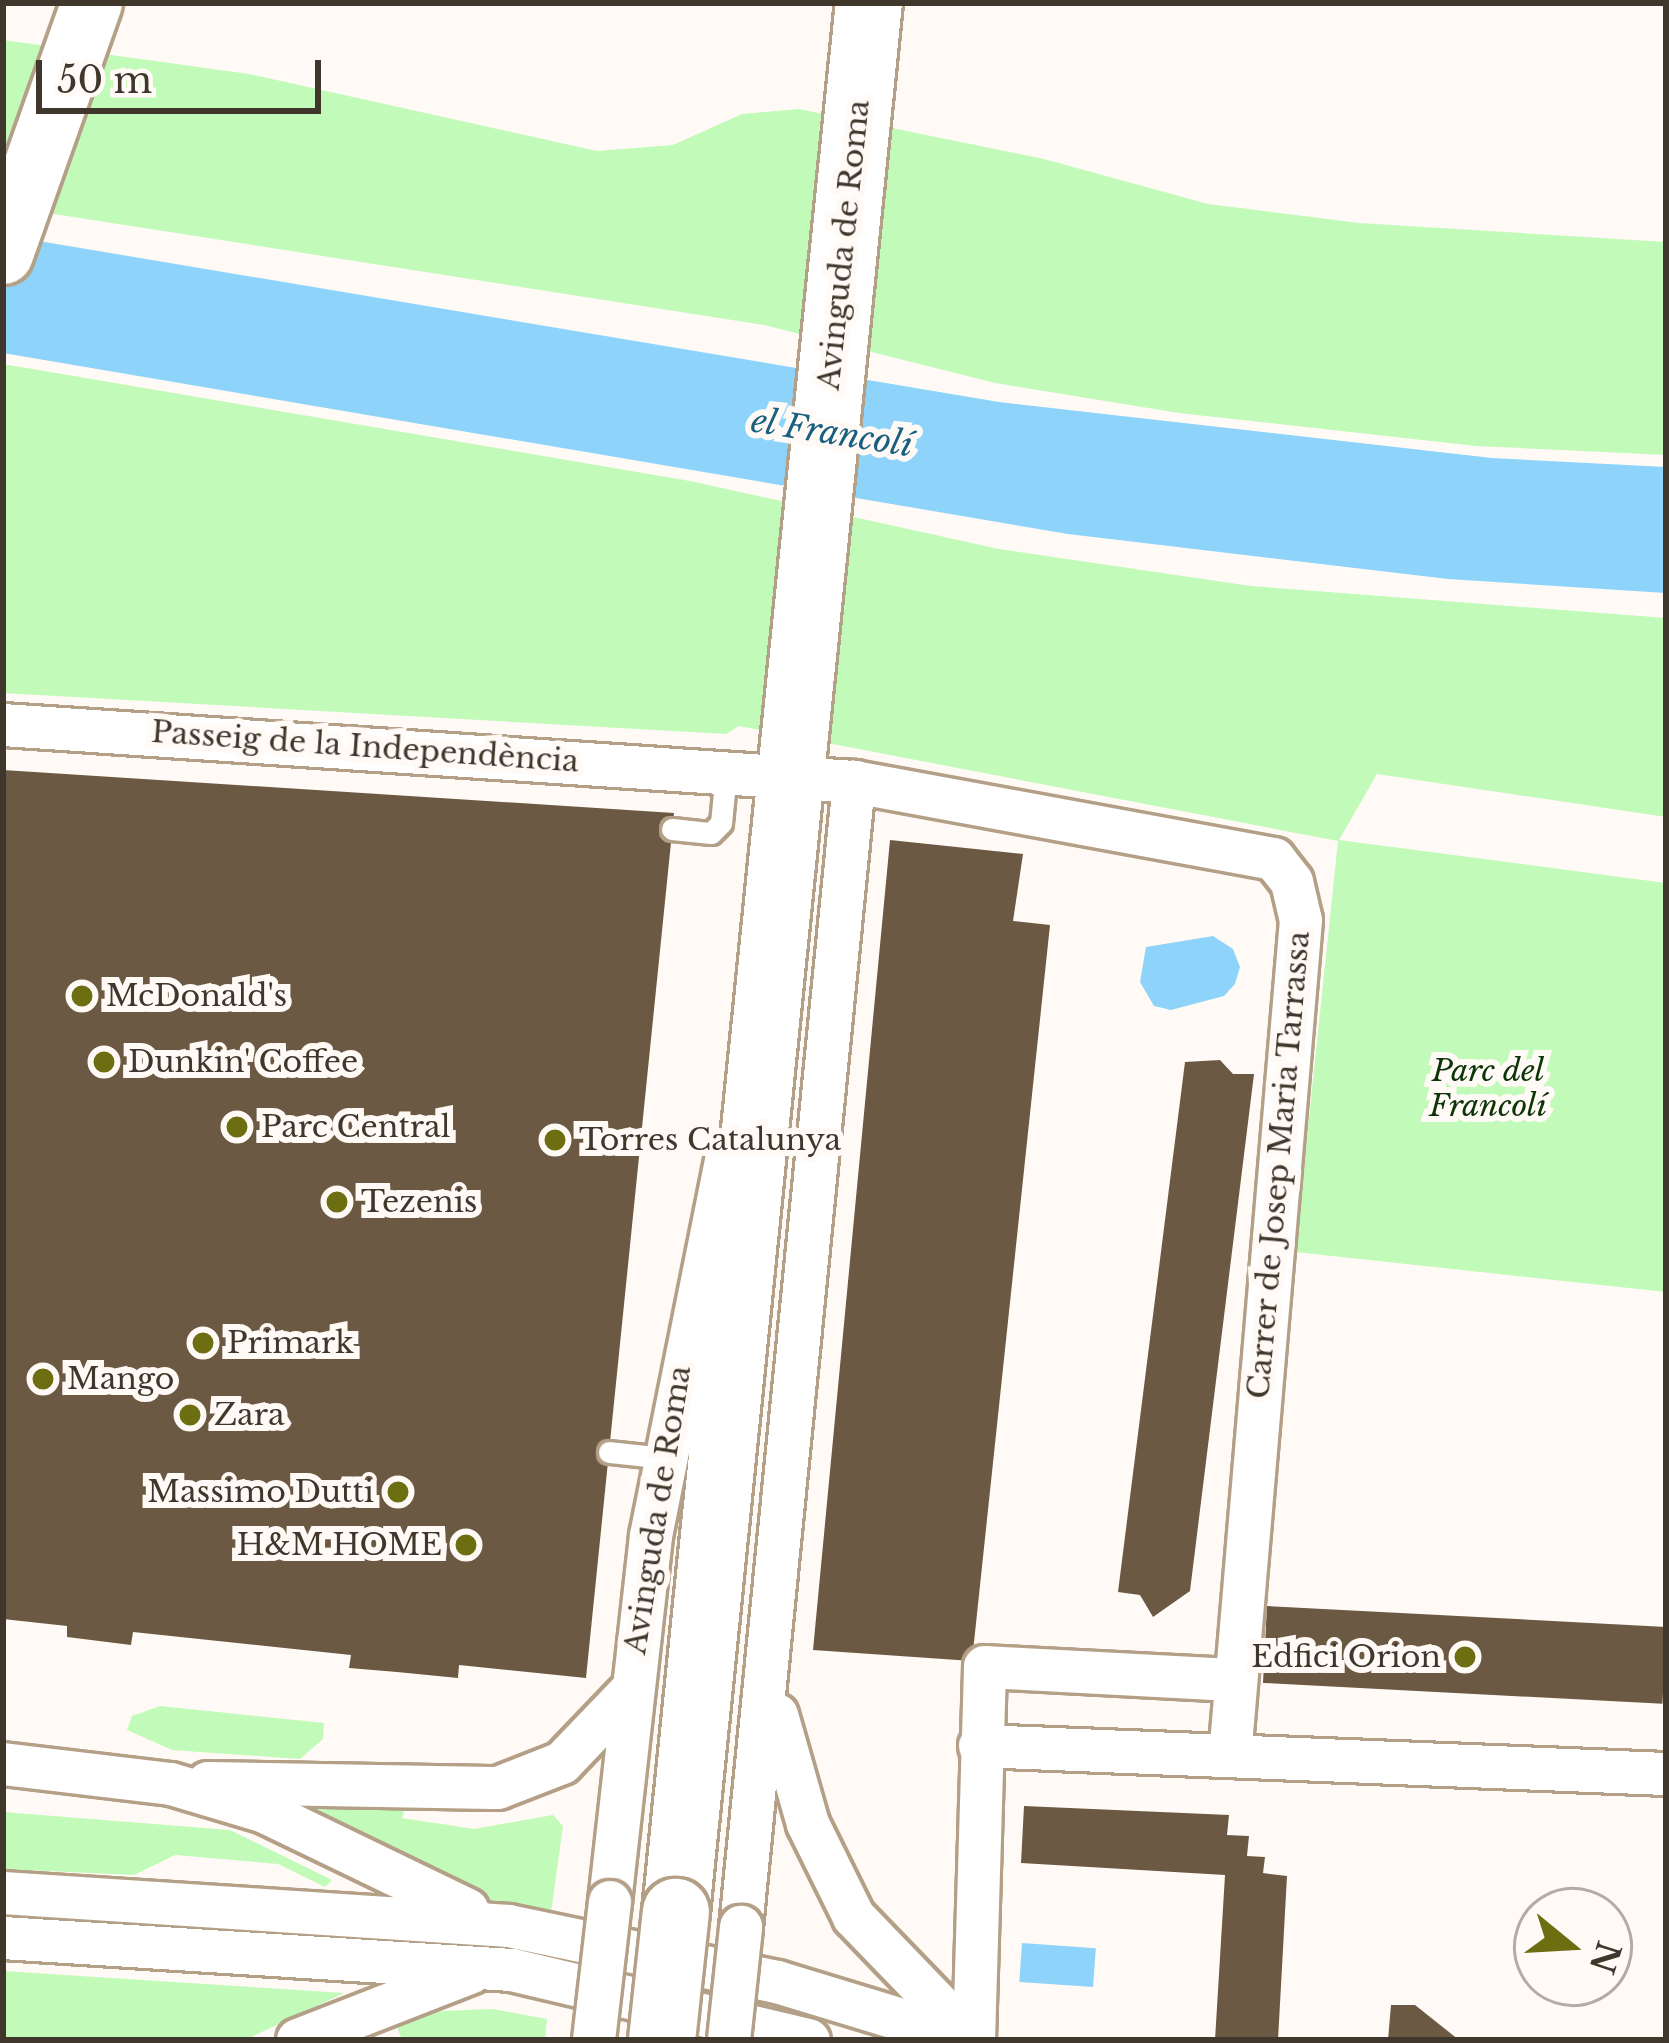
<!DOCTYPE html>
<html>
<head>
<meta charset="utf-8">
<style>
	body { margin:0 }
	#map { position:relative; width:1669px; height:2043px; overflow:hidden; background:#fffaf5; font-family:"Libre Baskerville",serif }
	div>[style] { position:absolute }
	.green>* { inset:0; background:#c2faba }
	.water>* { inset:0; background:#8ed4fa; transform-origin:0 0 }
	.building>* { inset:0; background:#6c5943; transform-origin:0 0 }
	.roads { filter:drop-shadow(3px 0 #b49f87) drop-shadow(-3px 0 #b49f87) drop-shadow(0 3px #b49f87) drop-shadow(0 -3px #b49f87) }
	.lane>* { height:21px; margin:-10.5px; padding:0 10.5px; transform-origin:10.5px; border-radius:10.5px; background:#fff }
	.street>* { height:42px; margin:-21px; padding:0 21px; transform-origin:21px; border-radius:21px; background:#fff }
	.secondary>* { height:60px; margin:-30px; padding:0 30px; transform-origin:30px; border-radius:30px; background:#fff }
	.primary>* { height:66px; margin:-33px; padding:0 33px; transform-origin:33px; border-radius:33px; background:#fff }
	.bridges { filter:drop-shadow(3px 0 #b49f87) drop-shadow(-3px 0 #b49f87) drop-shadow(0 3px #b49f87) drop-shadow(0 -3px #b49f87) }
	.street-bridge>* { height:42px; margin:-21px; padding:0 21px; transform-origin:21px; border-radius:21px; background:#fff }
	.primary-bridge>* { height:66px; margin:-33px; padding:0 33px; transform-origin:33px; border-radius:33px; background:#fff }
	.dots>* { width:33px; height:33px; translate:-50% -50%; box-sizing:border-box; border:6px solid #fffaf5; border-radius:50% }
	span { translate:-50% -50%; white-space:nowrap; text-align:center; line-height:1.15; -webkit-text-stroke:12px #fffaf5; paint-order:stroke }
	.street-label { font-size:30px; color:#3f362c }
	.poi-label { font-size:30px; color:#3f362c }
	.left { translate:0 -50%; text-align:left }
	.right { translate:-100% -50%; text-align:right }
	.park-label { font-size:30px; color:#0c3407; font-style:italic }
	.water-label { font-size:33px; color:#195f7f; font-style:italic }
	.frame { position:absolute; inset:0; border:6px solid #3f362c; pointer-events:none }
	.north { position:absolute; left:1513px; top:1887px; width:120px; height:120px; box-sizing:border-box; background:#fffaf5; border:3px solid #b2aca5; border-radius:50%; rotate:108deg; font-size:33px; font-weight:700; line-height:48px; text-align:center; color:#3f362c }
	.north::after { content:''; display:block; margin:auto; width:42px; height:54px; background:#6d6e11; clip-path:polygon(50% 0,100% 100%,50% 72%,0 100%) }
	.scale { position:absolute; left:36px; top:60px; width:285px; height:54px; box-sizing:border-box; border:6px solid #3f362c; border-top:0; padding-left:15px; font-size:36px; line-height:42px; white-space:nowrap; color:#3f362c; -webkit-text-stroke:9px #fffaf5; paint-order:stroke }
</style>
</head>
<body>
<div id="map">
	<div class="green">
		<i style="clip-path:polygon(3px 40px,249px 74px,597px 151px,673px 145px,742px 114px,799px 109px,1044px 159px,1208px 204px,1359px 223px,1666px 242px,1666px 455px,1476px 446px,1179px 413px,995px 383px,764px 325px,3px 206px)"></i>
		<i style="clip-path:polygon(3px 364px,690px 481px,999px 549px,1251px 586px,1666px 618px,1666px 817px,1377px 774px,1339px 840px,1666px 883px,1666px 1292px,1295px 1252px,1338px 841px,739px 726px,726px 734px,3px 693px)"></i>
		<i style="clip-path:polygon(160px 1706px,324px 1723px,323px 1739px,300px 1759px,172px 1750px,127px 1730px,132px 1716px)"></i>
		<i style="clip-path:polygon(317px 1803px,404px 1811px,402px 1818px,474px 1829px,553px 1815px,563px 1826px,550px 1920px,511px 1911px,312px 1818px)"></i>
		<i style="clip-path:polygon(3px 1812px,230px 1830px,332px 1880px,325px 1887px,278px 1864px,175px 1855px,134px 1875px,3px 1869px)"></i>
		<i style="clip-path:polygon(3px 1971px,344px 1993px,245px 2040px,3px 2040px)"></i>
		<i style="clip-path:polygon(493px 2009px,547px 2019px,545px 2040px,402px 2040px,396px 2024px,442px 2011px)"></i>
	</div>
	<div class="water">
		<i style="clip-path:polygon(3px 235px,999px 402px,1492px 458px,1666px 467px,1666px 593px,1448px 579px,1068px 534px,3px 353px)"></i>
		<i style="clip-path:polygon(1213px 936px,1233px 949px,1240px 967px,1235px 984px,1224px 996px,1171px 1010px,1154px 1006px,1140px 982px,1146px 947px)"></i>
		<i style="left:1022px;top:1943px;width:74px;height:39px;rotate:4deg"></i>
	</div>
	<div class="building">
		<i style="clip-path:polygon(3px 770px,674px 813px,586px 1678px,459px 1665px,458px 1678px,397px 1672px,349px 1668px,351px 1655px,133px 1632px,131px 1645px,67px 1637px,67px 1626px,3px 1619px)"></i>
		<i style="clip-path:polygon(890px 840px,1023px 854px,1013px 921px,1050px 925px,972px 1661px,813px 1650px)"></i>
		<i style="clip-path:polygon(1220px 1060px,1233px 1074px,1254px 1074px,1190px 1591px,1153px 1617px,1140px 1595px,1118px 1592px,1185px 1062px)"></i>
		<i style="left:1267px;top:1606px;width:400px;height:77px;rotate:3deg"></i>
		<i style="clip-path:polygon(1024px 1806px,1229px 1815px,1227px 1835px,1249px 1836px,1247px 1856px,1265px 1857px,1263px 1873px,1287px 1876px,1278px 2040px,1215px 2040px,1225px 1875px,1021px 1863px)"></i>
		<i style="clip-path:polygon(1391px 2005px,1415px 2005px,1459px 2040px,1388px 2040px)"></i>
	</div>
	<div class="roads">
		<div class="lane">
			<i style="left:672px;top:829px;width:39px;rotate:6deg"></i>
			<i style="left:711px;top:833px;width:14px;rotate:-45deg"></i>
			<i style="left:721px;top:823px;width:51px;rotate:-84.4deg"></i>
			<i style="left:609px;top:1452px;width:56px;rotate:6.1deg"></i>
		</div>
		<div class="street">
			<i style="left:3px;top:725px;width:853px;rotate:3.83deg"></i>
			<i style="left:854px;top:782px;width:427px;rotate:10.4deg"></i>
			<i style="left:1274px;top:859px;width:29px;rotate:52deg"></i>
			<i style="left:1292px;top:882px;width:39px;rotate:77deg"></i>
			<i style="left:1301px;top:920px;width:839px;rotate:94.85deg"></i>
			<i style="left:777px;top:1715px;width:113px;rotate:74.1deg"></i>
			<i style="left:808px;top:1824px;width:104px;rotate:63.7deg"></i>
			<i style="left:854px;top:1917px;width:170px;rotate:46deg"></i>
			<i style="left:980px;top:1746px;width:687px;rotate:2.34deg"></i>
			<i style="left:3px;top:1764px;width:169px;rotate:6.8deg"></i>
			<i style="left:171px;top:1784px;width:98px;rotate:16.6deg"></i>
			<i style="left:265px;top:1812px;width:225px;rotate:25.8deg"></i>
			<i style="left:208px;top:1783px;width:290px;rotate:1deg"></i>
			<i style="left:498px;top:1788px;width:69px;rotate:-21.3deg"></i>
			<i style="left:562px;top:1763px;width:98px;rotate:-46.2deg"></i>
			<i style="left:3px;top:1893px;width:507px;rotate:3.73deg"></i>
			<i style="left:509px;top:1926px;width:274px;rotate:11.8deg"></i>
			<i style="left:777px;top:1982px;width:200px;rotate:16.9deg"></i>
			<i style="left:610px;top:1902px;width:368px;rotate:-83.6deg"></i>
			<i style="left:651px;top:1536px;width:392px;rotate:-78.7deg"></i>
			<i style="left:741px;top:1927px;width:1151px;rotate:-84.36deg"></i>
			<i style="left:3px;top:1938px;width:510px;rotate:3.6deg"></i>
			<i style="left:512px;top:1970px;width:305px;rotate:13.3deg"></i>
			<i style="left:298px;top:2040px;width:185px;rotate:-21.3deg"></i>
			<i style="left:974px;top:2040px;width:373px;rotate:-88.3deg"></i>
			<i style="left:985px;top:1667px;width:250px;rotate:3deg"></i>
		</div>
		<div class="secondary">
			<i style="left:3px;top:254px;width:266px;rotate:-70.5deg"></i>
		</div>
		<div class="primary">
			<i style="left:676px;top:1912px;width:1919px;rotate:-84.23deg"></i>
		</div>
	</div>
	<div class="bridges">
		<div class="street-bridge">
			<i style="left:594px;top:2040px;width:139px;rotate:-83.4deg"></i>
			<i style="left:729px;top:2040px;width:114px;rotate:-83.9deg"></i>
		</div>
		<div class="primary-bridge">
			<i style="left:662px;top:2040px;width:129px;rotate:-83.8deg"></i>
		</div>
	</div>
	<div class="dots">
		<i style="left:82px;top:996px;background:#6d6e11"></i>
		<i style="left:104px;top:1062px;background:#6d6e11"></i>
		<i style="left:237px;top:1127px;background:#6d6e11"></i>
		<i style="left:555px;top:1140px;background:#6d6e11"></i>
		<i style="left:337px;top:1202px;background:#6d6e11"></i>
		<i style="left:203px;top:1343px;background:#6d6e11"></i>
		<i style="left:43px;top:1379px;background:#6d6e11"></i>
		<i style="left:190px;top:1415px;background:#6d6e11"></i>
		<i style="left:398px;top:1492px;background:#6d6e11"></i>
		<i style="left:466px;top:1545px;background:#6d6e11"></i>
		<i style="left:1465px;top:1657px;background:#6d6e11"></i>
	</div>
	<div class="street-label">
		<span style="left:844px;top:245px;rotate:-84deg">Avinguda de Roma</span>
		<span style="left:365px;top:747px;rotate:4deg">Passeig de la Independència</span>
		<span style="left:1279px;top:1165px;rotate:-85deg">Carrer de Josep Maria Tarrassa</span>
		<span style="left:658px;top:1510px;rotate:-81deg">Avinguda de Roma</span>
	</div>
	<div class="poi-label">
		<span class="left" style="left:106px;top:996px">McDonald's</span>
		<span class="left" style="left:128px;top:1062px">Dunkin' Coffee</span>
		<span class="left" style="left:261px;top:1127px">Parc Central</span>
		<span class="left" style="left:579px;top:1140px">Torres Catalunya</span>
		<span class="left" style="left:361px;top:1202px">Tezenis</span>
		<span class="left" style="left:227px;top:1343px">Primark</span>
		<span class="left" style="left:67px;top:1379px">Mango</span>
		<span class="left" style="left:214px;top:1415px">Zara</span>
		<span class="right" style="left:374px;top:1492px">Massimo Dutti</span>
		<span class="right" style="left:442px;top:1545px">H&amp;M HOME</span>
		<span class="right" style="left:1441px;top:1657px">Edfici Orion</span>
	</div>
	<div class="park-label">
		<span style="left:1488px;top:1088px">Parc del<br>Francolí</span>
	</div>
	<div class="water-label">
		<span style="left:832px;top:433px;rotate:9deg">el Francolí</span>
	</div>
	<div class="frame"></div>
	<div class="north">N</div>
	<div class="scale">50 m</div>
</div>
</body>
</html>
